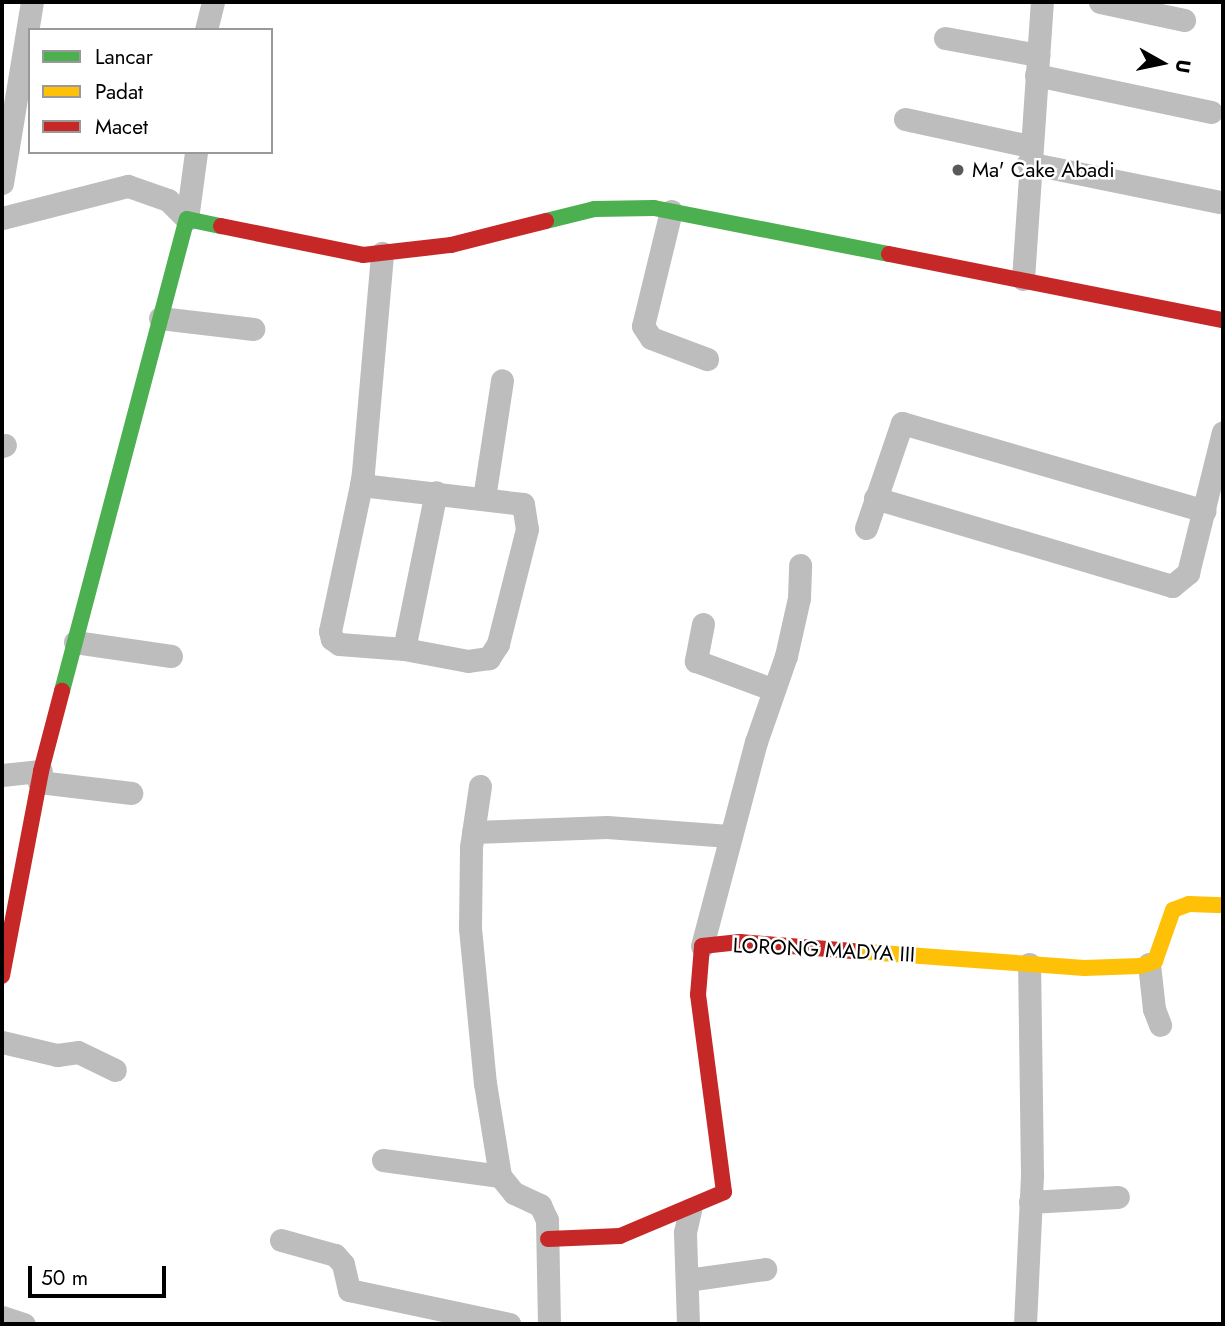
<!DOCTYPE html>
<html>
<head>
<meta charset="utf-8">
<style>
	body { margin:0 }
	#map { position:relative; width:1225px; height:1326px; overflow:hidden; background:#fff; font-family:Jost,sans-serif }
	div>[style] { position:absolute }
	.street>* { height:23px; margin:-11.5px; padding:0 11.5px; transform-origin:11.5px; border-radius:11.5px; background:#bdbdbd }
	.fast>* { height:16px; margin:-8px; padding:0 8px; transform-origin:8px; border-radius:8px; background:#4caf50 }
	.slow>* { height:16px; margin:-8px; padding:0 8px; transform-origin:8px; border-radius:8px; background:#ffc107 }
	.jam>* { height:16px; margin:-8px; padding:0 8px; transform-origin:8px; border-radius:8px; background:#c62828 }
	.dots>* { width:19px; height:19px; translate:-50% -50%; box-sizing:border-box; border:4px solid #fff; border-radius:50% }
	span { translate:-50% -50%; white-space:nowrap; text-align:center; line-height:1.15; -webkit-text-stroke:5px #fff; paint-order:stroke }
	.poi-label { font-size:21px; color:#000 }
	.left { translate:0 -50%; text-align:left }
	.street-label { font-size:21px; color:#000 }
	.frame { position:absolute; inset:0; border:4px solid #000; pointer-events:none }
	.legend { position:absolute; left:28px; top:28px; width:245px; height:126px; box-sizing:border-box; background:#fff; border:2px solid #999; margin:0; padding:9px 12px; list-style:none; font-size:21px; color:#000 }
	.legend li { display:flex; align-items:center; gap:14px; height:35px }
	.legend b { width:35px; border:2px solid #999 }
	.north { position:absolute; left:1127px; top:28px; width:70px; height:70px; -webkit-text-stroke:5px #fff; paint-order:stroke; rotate:99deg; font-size:19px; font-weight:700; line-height:28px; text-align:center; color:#000 }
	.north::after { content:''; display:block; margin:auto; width:24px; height:32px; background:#000; clip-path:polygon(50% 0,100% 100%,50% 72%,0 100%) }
	.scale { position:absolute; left:28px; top:1266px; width:138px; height:32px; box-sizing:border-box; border:4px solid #000; border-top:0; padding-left:9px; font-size:21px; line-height:24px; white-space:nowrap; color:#000; -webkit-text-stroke:5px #fff; paint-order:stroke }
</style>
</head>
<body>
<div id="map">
	<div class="street">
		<i style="left:1100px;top:2px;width:86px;rotate:12.1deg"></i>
		<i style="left:206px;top:30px;width:29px;rotate:-76deg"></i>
		<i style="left:945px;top:38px;width:95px;rotate:10.4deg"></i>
		<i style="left:1036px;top:75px;width:179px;rotate:11.9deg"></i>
		<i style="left:905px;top:119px;width:127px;rotate:12.3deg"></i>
		<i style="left:1028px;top:163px;width:195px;rotate:11.5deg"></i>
		<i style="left:2px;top:183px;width:183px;rotate:-80.6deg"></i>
		<i style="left:671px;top:211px;width:118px;rotate:103.7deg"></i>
		<i style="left:643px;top:326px;width:14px;rotate:56deg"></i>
		<i style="left:651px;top:338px;width:60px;rotate:20.6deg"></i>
		<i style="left:2px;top:218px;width:130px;rotate:-14.3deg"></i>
		<i style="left:128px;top:186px;width:42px;rotate:19.3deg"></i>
		<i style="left:168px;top:200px;width:27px;rotate:45deg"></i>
		<i style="left:187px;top:219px;width:68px;rotate:-82.3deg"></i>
		<i style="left:1023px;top:279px;width:278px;rotate:-86.1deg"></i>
		<i style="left:160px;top:318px;width:94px;rotate:6.7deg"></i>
		<i style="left:2px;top:446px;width:3px;rotate:-18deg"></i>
		<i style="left:361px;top:485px;width:163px;rotate:6.7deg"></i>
		<i style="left:523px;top:504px;width:25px;rotate:81deg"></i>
		<i style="left:527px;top:529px;width:119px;rotate:104.2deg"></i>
		<i style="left:498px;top:644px;width:17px;rotate:123deg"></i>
		<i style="left:489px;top:658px;width:21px;rotate:172deg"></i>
		<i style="left:468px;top:661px;width:65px;rotate:-169.4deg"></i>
		<i style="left:404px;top:649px;width:65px;rotate:-175.6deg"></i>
		<i style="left:339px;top:644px;width:9px;rotate:-144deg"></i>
		<i style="left:332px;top:639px;width:8px;rotate:-104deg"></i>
		<i style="left:330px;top:631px;width:149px;rotate:-78deg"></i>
		<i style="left:361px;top:485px;width:13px;rotate:-81deg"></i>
		<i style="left:363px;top:472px;width:220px;rotate:-85deg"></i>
		<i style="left:484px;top:498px;width:119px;rotate:-81.3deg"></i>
		<i style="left:875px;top:498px;width:310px;rotate:16.5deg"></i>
		<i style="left:1172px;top:586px;width:21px;rotate:-39deg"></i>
		<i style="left:1188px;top:573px;width:145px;rotate:-76.1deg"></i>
		<i style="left:866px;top:528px;width:111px;rotate:-71.1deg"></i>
		<i style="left:902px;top:423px;width:315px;rotate:16.2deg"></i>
		<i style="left:703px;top:624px;width:38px;rotate:101deg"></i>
		<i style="left:696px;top:661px;width:83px;rotate:20.4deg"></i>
		<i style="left:75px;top:642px;width:97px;rotate:8.3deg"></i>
		<i style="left:404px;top:649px;width:160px;rotate:-78.5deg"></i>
		<i style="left:2px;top:775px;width:39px;rotate:-6deg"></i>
		<i style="left:39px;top:782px;width:93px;rotate:6.8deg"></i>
		<i style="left:480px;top:786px;width:62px;rotate:98.4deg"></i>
		<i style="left:471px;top:847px;width:81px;rotate:90.7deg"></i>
		<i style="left:470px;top:928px;width:156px;rotate:84.5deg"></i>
		<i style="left:485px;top:1083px;width:94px;rotate:80.8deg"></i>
		<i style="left:500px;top:1176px;width:22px;rotate:51deg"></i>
		<i style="left:514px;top:1193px;width:29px;rotate:25deg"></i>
		<i style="left:540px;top:1205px;width:17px;rotate:65deg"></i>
		<i style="left:547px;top:1220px;width:104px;rotate:88.9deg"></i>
		<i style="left:473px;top:832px;width:134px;rotate:-2.1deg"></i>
		<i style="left:607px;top:827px;width:122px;rotate:4.2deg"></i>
		<i style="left:702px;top:946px;width:211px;rotate:-75.2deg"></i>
		<i style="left:756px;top:742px;width:91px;rotate:-70.8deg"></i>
		<i style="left:786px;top:656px;width:59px;rotate:-77.4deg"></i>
		<i style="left:799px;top:598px;width:33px;rotate:-88deg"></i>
		<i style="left:1149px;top:964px;width:45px;rotate:83.7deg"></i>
		<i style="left:1154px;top:1009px;width:17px;rotate:69deg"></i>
		<i style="left:2px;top:1042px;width:57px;rotate:13.3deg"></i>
		<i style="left:57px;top:1055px;width:21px;rotate:-8deg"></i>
		<i style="left:78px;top:1052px;width:41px;rotate:25.9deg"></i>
		<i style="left:383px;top:1160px;width:118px;rotate:7.8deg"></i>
		<i style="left:1030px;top:1202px;width:88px;rotate:-3.3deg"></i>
		<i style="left:281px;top:1240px;width:56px;rotate:15.5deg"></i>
		<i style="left:335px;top:1255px;width:12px;rotate:48deg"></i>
		<i style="left:343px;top:1264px;width:27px;rotate:77deg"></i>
		<i style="left:349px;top:1290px;width:164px;rotate:12deg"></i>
		<i style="left:687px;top:1280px;width:79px;rotate:-8deg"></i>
		<i style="left:2px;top:1317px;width:23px;rotate:18deg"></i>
		<i style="left:688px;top:1324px;width:92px;rotate:-91.9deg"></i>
		<i style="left:685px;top:1232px;width:23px;rotate:-77deg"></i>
		<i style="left:1025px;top:1324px;width:150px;rotate:-87.3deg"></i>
		<i style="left:1032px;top:1174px;width:210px;rotate:-90.8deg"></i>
	</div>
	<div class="fast">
		<i style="left:546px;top:221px;width:49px;rotate:-14deg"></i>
		<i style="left:594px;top:209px;width:60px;rotate:-1deg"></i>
		<i style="left:654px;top:208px;width:239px;rotate:11.1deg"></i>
		<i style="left:62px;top:691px;width:488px;rotate:-75.2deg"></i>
		<i style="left:187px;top:219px;width:35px;rotate:12deg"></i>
	</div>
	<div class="slow">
		<i style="left:853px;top:951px;width:232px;rotate:4.2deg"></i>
		<i style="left:1084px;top:968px;width:56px;rotate:-2deg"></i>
		<i style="left:1140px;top:966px;width:16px;rotate:-18deg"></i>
		<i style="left:1155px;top:961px;width:54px;rotate:-70.6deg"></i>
		<i style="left:1173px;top:910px;width:17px;rotate:-21deg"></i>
		<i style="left:1189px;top:904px;width:34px;rotate:2deg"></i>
	</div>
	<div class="jam">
		<i style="left:221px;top:226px;width:145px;rotate:11.5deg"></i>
		<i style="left:363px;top:255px;width:89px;rotate:-6.5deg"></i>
		<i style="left:451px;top:245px;width:98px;rotate:-14.2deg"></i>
		<i style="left:889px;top:254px;width:340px;rotate:11.2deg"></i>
		<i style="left:2px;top:976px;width:209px;rotate:-79.2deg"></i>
		<i style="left:41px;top:771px;width:83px;rotate:-75.3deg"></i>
		<i style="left:548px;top:1239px;width:72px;rotate:-2.4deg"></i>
		<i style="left:620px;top:1236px;width:113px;rotate:-22.9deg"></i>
		<i style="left:724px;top:1192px;width:199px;rotate:-97.5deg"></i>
		<i style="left:698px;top:995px;width:49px;rotate:-85.3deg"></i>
		<i style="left:702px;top:946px;width:38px;rotate:-6deg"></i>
		<i style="left:740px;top:942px;width:113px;rotate:4.6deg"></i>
	</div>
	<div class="dots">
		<i style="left:958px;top:170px;background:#595959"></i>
	</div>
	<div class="poi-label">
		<span class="left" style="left:972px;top:170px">Ma' Cake Abadi</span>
	</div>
	<div class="street-label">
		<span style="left:824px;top:950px;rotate:3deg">LORONG MADYA III</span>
	</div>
	<div class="frame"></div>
	<ul class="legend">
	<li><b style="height:9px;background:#4caf50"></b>Lancar</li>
	<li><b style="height:9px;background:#ffc107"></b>Padat</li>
	<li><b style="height:9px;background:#c62828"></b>Macet</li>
	</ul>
	<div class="north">U</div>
	<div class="scale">50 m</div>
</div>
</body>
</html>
